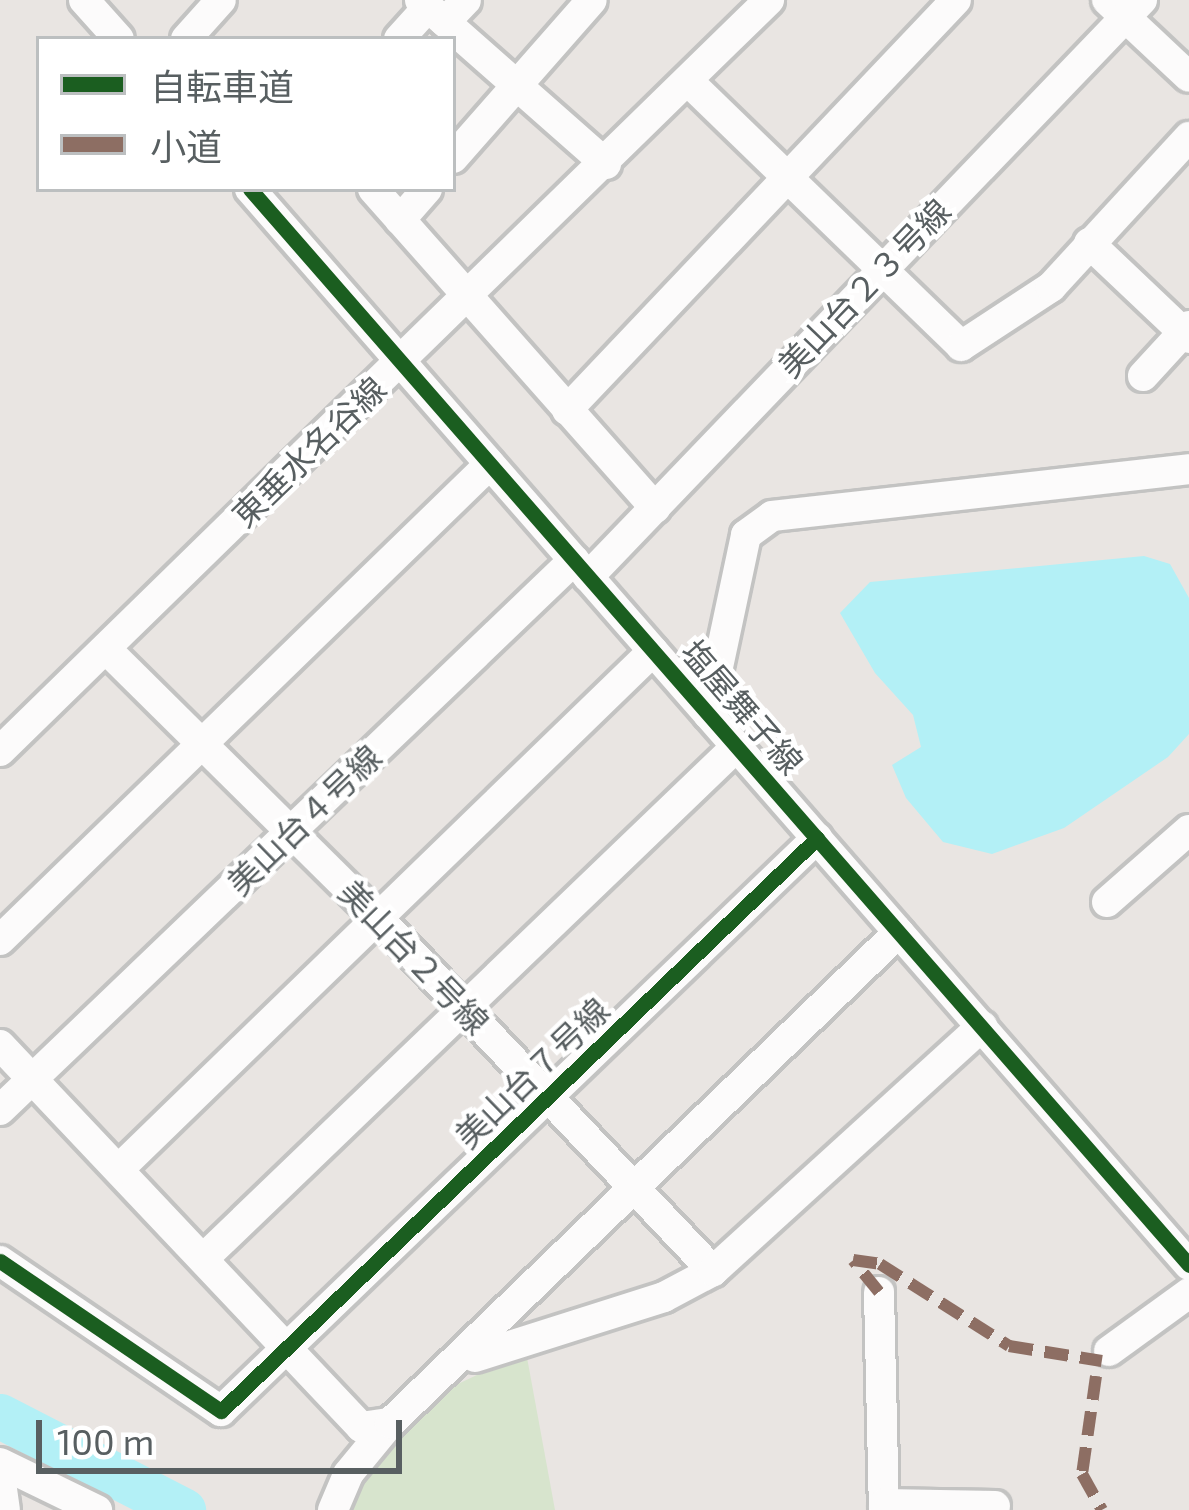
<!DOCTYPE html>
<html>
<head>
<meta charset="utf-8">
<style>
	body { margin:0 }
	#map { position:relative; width:1189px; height:1510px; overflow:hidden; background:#e9e5e2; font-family:"Exo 2","Noto Sans JP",sans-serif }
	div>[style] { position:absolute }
	.green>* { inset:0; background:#d7e4cd }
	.water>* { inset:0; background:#b3f0f6 }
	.river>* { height:45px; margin:-22.5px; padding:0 22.5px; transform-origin:22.5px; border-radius:22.5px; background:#b3f0f6 }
	.roads { filter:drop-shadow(3px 0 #c3c3c2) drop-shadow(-3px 0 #c3c3c2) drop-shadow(0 3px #c3c3c2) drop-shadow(0 -3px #c3c3c2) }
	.minor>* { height:30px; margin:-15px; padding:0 15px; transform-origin:15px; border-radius:15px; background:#fcfbfb }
	.quiet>* { height:12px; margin-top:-6px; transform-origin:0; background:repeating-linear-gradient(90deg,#8d6e63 0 24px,transparent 0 36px) }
	.cycleway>* { height:15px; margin:-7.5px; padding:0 7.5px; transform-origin:7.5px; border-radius:7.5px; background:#1b5e20 }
	span { translate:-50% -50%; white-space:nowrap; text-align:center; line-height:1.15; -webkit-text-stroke:9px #fff; paint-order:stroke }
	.street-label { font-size:33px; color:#585f61 }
	.legend { position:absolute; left:36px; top:36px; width:420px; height:156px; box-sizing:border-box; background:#fff; border:3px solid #bcbfc0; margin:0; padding:15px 21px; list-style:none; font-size:36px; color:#585f61 }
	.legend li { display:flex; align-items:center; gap:24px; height:60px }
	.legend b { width:60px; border:3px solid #bcbfc0 }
	.scale { position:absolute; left:36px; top:1420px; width:366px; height:54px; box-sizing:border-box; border:6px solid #585f61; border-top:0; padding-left:15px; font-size:36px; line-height:42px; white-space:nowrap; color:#585f61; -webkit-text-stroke:9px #fff; paint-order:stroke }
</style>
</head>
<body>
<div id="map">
	<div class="green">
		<i style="clip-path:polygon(526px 1352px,555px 1510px,347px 1510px,347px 1498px,385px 1448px,445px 1390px)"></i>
	</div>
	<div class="water">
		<i style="clip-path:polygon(1144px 556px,1170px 564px,1189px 598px,1189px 734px,1168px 757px,1064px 828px,992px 854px,943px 842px,906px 798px,892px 765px,921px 747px,913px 715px,875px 673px,840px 613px,870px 582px)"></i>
	</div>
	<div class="river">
		<i style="left:0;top:1416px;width:206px;rotate:27.2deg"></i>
	</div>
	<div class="roads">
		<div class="minor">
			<i style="left:84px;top:0;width:52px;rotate:48.1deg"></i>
			<i style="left:420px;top:0;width:248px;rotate:41.4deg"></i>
			<i style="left:1107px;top:0;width:112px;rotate:43.2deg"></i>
			<i style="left:445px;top:22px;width:30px;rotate:-46deg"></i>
			<i style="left:186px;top:39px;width:52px;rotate:-48.1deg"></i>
			<i style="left:399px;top:39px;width:43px;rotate:-47.8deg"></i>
			<i style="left:689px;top:82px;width:379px;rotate:44.1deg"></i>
			<i style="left:961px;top:346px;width:108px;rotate:-33.2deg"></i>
			<i style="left:1051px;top:287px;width:204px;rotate:-47.4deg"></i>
			<i style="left:453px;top:158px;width:210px;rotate:-48.7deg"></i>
			<i style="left:250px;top:189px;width:1428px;rotate:48.89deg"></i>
			<i style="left:373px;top:189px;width:426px;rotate:48.5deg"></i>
			<i style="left:400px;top:220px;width:41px;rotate:-48.9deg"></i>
			<i style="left:1089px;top:243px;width:138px;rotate:43.5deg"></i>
			<i style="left:1143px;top:376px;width:68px;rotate:-47.4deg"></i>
			<i style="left:567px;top:410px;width:565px;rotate:-46.51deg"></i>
			<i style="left:588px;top:577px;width:800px;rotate:-46.17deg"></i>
			<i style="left:107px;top:650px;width:384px;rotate:44.7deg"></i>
			<i style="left:380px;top:920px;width:484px;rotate:46.5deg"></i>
			<i style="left:708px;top:714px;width:183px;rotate:-78deg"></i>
			<i style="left:746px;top:535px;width:32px;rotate:-36deg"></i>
			<i style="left:772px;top:516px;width:420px;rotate:-6.4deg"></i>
			<i style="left:0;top:751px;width:1075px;rotate:-44.32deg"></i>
			<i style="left:1107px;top:902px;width:109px;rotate:-41.3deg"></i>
			<i style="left:0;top:940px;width:683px;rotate:-44.17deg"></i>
			<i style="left:0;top:1045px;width:526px;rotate:46.62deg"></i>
			<i style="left:361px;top:1427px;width:29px;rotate:-8deg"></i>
			<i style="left:0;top:1110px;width:795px;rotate:-43.78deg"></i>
			<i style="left:119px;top:1169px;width:744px;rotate:-44.13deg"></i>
			<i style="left:203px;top:1259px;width:739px;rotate:-43.85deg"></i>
			<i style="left:0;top:1261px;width:267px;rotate:34.2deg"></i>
			<i style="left:221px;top:1411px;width:827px;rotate:-43.87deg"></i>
			<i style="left:879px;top:1292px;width:218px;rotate:88.7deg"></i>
			<i style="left:1109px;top:1351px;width:99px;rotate:-35.9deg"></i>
			<i style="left:475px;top:1357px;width:198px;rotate:-17.6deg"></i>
			<i style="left:664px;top:1297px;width:55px;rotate:-28deg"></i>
			<i style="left:713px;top:1271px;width:364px;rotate:-42.3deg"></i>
			<i style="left:0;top:1463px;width:108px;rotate:25.9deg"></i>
			<i style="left:0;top:1475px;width:35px;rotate:82deg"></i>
			<i style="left:884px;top:1504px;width:111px;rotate:1deg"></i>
			<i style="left:333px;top:1510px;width:39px;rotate:-67deg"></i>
			<i style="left:348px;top:1474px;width:66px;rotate:-50.5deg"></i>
			<i style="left:390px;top:1423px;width:707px;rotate:-43.97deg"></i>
		</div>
	</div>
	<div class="quiet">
		<i style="left:879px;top:1292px;width:41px;rotate:-129.1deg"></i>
		<i style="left:853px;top:1260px;width:27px;rotate:8deg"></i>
		<i style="left:880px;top:1264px;width:153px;rotate:32.4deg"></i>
		<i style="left:1009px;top:1346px;width:94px;rotate:9.2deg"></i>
		<i style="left:1096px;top:1376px;width:99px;rotate:98.1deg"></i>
		<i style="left:1082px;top:1474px;width:41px;rotate:60.9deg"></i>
	</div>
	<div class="cycleway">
		<i style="left:250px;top:189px;width:1428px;rotate:48.89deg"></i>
		<i style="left:0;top:1261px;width:267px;rotate:34.2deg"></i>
		<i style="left:221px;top:1411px;width:827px;rotate:-43.87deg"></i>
	</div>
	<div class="street-label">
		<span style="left:864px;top:288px;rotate:-46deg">美山台２３号線</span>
		<span style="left:309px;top:452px;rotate:-44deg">東垂水名谷線</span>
		<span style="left:742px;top:707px;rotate:49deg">塩屋舞子線</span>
		<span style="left:304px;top:820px;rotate:-44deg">美山台４号線</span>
		<span style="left:414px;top:957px;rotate:46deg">美山台２号線</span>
		<span style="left:532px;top:1073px;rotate:-44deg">美山台７号線</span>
	</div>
	<ul class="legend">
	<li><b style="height:15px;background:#1b5e20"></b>自転車道</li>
	<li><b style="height:15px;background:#8d6e63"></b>小道</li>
	</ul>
	<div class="scale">100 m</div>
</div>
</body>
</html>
